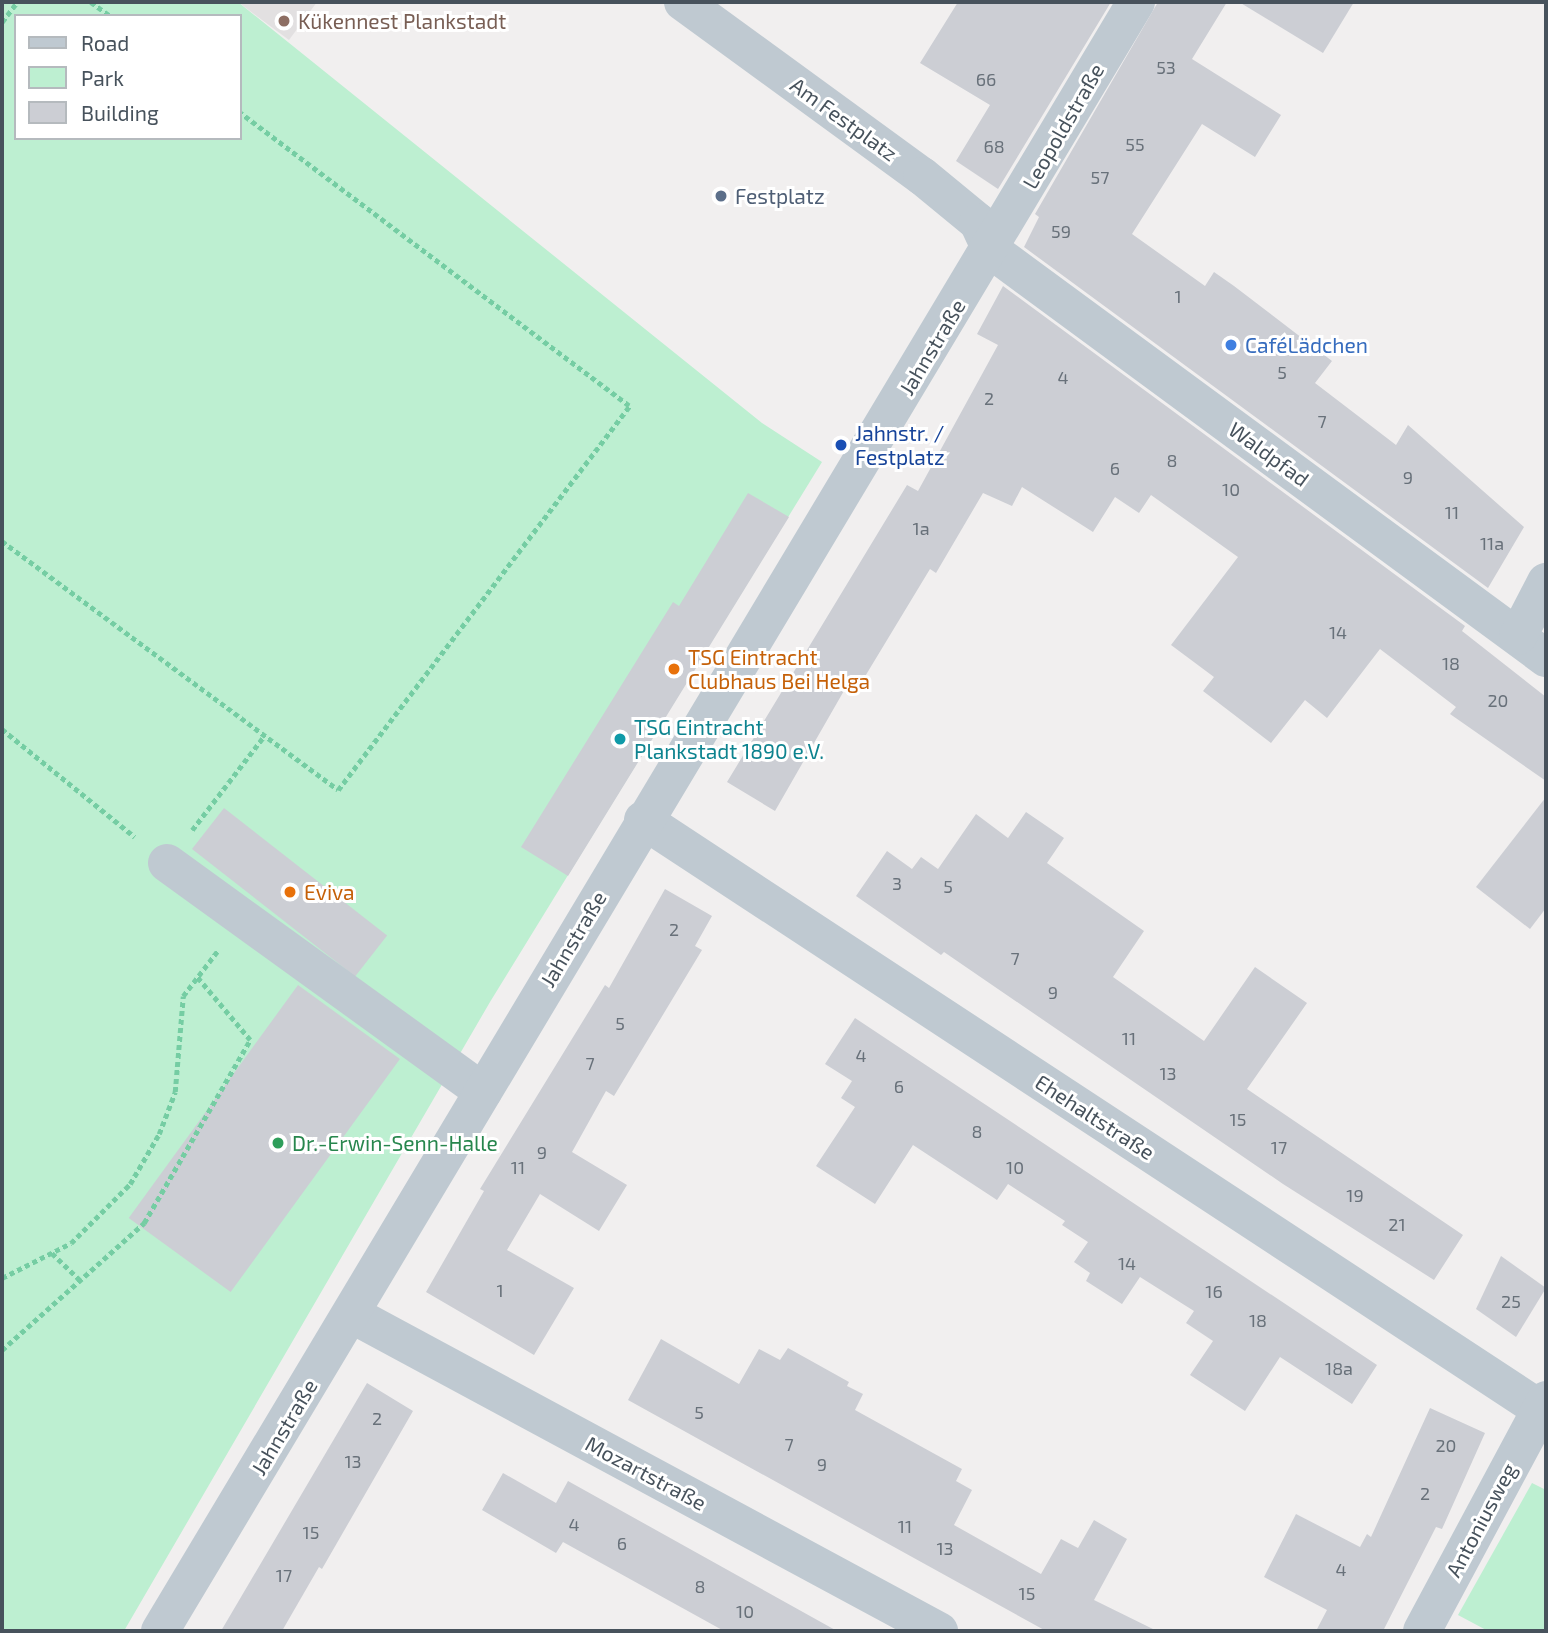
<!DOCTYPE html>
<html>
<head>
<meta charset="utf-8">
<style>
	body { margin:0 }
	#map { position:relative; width:1548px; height:1633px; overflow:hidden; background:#f1efef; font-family:"Exo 2",sans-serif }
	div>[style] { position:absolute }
	.education>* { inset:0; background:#e2e0e1 }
	.green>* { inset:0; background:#bdefd1 }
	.building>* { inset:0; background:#ccced4; transform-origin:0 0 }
	.path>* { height:4.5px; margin-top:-2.25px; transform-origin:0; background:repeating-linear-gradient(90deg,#75cda3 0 5px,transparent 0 8.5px) }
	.minor>* { height:38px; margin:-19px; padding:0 19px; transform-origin:19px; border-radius:19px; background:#bfc9d1 }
	.dots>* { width:19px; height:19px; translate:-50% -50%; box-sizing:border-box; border:4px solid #fff; border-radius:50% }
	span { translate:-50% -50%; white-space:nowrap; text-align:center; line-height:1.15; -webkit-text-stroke:6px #fff; paint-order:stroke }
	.number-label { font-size:18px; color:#68717a }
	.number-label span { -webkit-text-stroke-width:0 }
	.education-label { font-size:21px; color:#785e54 }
	.left { translate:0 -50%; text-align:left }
	.street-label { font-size:21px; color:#47525c }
	.service-label { font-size:21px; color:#4e5e75 }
	.shop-label { font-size:21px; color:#366cbe }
	.transit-label { font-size:21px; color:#164399 }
	.food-label { font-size:21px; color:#c56008 }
	.culture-label { font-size:21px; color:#0d838f }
	.leisure-label { font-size:21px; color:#27864d }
	.frame { position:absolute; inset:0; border:4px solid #47525c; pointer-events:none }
	.legend { position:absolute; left:14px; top:14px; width:228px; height:126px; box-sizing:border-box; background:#fff; border:2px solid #b5babe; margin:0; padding:9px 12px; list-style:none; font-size:21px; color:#47525c }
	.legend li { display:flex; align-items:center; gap:14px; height:35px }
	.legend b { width:35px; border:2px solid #b5babe }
</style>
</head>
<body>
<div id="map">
	<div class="education">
		<i style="clip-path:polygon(238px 2px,317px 2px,289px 40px)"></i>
	</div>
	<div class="green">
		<i style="clip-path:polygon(evenodd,2px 2px,238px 2px,762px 423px,822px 462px,490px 1002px,124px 1631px,2px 1631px,2px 2px,16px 16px,240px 16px,240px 138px,16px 138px,16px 16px)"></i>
		<i style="clip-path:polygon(1532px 1483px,1546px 1490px,1546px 1631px,1488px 1631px,1458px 1615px)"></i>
	</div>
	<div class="building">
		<i style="clip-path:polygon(958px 2px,1111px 2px,998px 189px,956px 161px,990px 105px,920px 63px)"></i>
		<i style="clip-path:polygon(1158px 2px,1227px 2px,1192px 59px,1281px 115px,1255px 157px,1202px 124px,1132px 234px,1205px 286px,1214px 272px,1234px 286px,1332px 361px,1315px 383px,1396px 445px,1408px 425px,1524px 527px,1488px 588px,1024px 247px,1039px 217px,1035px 214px)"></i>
		<i style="clip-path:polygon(1239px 2px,1354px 2px,1323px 53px)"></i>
		<i style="clip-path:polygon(1003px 286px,1465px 626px,1462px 631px,1546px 697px,1546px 781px,1450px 714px,1456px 707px,1380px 649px,1327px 718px,1305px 700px,1271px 743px,1203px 691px,1214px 677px,1171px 645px,1238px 557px,1151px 495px,1139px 513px,1115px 497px,1093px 532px,1022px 487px,1012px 506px,983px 493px,936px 573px,930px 569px,858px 688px,849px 682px,775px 811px,727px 782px,907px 485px,918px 491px,998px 345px,977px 334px)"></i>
		<i style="clip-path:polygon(748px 493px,789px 517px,568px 876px,521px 847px,673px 602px,679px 606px)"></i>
		<i style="clip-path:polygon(1546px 797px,1546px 908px,1530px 929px,1476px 887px)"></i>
		<i style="left:224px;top:808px;width:207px;height:52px;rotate:38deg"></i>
		<i style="clip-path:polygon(1026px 812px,1064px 838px,1047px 863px,1144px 931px,1113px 977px,1204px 1041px,1255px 967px,1307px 1003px,1247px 1089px,1463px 1235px,1434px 1280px,1283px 1184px,944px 952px,941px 955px,856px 896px,887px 851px,912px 869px,921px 857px,938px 869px,976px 814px,1008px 838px)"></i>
		<i style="clip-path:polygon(665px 889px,712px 916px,695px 946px,702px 950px,614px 1096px,606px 1091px,572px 1152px,627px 1185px,599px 1231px,540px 1194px,507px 1250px,574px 1288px,534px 1355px,426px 1292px,484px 1191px,480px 1189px,605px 985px,609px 988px)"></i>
		<i style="left:298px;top:985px;width:126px;height:288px;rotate:36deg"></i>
		<i style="clip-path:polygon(855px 1018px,1377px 1365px,1352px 1404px,1280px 1357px,1245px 1411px,1190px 1375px,1213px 1341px,1186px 1323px,1194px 1311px,1140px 1277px,1122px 1304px,1086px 1281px,1090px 1273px,1074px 1262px,1088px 1242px,1062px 1225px,1065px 1221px,1008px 1184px,997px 1200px,913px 1145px,875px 1204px,816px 1166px,855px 1107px,841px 1098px,852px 1081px,825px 1064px)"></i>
		<i style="clip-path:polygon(1501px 1256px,1546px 1288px,1516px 1337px,1476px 1309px)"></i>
		<i style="clip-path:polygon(661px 1339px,739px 1384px,759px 1349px,780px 1360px,788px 1348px,849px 1382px,847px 1386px,863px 1394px,855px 1410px,962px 1469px,956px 1481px,972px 1490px,954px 1525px,1041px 1574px,1061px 1539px,1078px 1548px,1094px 1520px,1127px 1539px,1094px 1600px,1157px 1631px,1046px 1631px,628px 1400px)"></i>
		<i style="clip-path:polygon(367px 1383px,413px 1411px,322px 1569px,319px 1567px,282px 1631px,221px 1631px)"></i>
		<i style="clip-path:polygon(1430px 1408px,1485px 1433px,1442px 1529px,1436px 1527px,1383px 1631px,1316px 1631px,1327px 1610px,1264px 1577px,1296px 1514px,1360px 1547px,1367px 1534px,1371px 1537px)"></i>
		<i style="clip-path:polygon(503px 1473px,556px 1503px,568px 1481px,837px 1631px,724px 1631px,563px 1542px,556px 1553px,482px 1510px)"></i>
	</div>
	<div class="path">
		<i style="left:91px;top:2px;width:24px;rotate:36deg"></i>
		<i style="left:2px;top:22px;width:25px;rotate:-53deg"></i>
		<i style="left:2px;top:541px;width:418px;rotate:36.5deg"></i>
		<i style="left:338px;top:790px;width:482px;rotate:-52.8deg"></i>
		<i style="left:629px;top:406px;width:487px;rotate:-143deg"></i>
		<i style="left:2px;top:729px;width:171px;rotate:39.1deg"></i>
		<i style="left:192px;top:830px;width:118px;rotate:-52.5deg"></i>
		<i style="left:52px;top:1253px;width:39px;rotate:44deg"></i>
		<i style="left:2px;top:1278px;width:77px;rotate:-26.9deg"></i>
		<i style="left:71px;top:1243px;width:83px;rotate:-45deg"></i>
		<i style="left:130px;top:1184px;width:58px;rotate:-59.9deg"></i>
		<i style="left:159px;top:1134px;width:45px;rotate:-69.1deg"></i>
		<i style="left:175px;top:1092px;width:96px;rotate:-85.2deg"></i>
		<i style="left:183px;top:996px;width:59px;rotate:-52.5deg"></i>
		<i style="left:2px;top:1350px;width:191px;rotate:-41.8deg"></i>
		<i style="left:144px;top:1223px;width:211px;rotate:-59.9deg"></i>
		<i style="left:250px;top:1040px;width:82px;rotate:-130.1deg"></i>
	</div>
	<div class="minor">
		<i style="left:683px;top:2px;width:296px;rotate:36.1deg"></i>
		<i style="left:922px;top:176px;width:72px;rotate:39.4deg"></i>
		<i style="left:978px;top:222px;width:31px;rotate:65deg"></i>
		<i style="left:991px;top:250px;width:689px;rotate:36.32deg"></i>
		<i style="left:1518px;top:636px;width:61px;rotate:-62.6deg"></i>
		<i style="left:643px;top:820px;width:1080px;rotate:33.29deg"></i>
		<i style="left:167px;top:863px;width:390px;rotate:35.9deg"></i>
		<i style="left:353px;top:1315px;width:666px;rotate:28.34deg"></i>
		<i style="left:160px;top:1631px;width:1899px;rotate:-59.07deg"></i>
		<i style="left:1422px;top:1631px;width:262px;rotate:-61.8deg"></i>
	</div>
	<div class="dots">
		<i style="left:284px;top:21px;background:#8d6e63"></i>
		<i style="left:721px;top:196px;background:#5c6f8a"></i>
		<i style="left:1231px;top:345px;background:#3f7fe0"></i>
		<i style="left:841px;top:445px;background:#1a4fb4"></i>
		<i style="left:674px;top:669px;background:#e8710a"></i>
		<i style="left:620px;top:739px;background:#0f9aa8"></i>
		<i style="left:290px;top:892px;background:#e8710a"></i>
		<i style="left:278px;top:1143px;background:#2e9e5b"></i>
	</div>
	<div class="number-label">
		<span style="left:1166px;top:67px">53</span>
		<span style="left:986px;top:79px">66</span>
		<span style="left:1135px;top:144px">55</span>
		<span style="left:994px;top:146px">68</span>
		<span style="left:1100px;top:177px">57</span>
		<span style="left:1061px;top:231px">59</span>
		<span style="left:1178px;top:296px">1</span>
		<span style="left:1282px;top:372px">5</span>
		<span style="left:1063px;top:377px">4</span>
		<span style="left:989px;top:398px">2</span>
		<span style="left:1322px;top:421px">7</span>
		<span style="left:1172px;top:460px">8</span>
		<span style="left:1115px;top:468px">6</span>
		<span style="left:1408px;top:477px">9</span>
		<span style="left:1231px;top:489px">10</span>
		<span style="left:1452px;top:512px">11</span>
		<span style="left:921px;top:528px">1a</span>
		<span style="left:1492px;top:543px">11a</span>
		<span style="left:1338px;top:632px">14</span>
		<span style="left:1451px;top:663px">18</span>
		<span style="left:1498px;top:700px">20</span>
		<span style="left:897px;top:883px">3</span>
		<span style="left:948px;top:886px">5</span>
		<span style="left:674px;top:929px">2</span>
		<span style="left:1015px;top:958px">7</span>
		<span style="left:1053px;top:992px">9</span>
		<span style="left:620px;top:1023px">5</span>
		<span style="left:1129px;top:1038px">11</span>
		<span style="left:861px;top:1055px">4</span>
		<span style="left:590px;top:1063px">7</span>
		<span style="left:1168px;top:1073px">13</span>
		<span style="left:899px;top:1086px">6</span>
		<span style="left:1238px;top:1119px">15</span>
		<span style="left:977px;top:1131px">8</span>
		<span style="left:1279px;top:1147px">17</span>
		<span style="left:542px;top:1152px">9</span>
		<span style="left:518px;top:1167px">11</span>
		<span style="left:1015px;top:1167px">10</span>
		<span style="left:1355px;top:1195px">19</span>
		<span style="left:1397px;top:1224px">21</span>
		<span style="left:1127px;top:1263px">14</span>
		<span style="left:500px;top:1290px">1</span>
		<span style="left:1214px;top:1291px">16</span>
		<span style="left:1511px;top:1301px">25</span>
		<span style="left:1258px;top:1320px">18</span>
		<span style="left:1339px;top:1368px">18a</span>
		<span style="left:699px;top:1412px">5</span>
		<span style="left:377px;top:1418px">2</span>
		<span style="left:789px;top:1444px">7</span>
		<span style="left:1446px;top:1445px">20</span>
		<span style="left:353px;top:1461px">13</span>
		<span style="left:822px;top:1464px">9</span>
		<span style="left:1425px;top:1493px">2</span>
		<span style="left:574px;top:1524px">4</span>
		<span style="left:905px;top:1526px">11</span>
		<span style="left:311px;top:1532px">15</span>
		<span style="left:622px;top:1543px">6</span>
		<span style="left:945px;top:1548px">13</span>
		<span style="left:1341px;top:1569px">4</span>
		<span style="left:284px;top:1575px">17</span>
		<span style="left:700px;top:1586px">8</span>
		<span style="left:1027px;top:1593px">15</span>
		<span style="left:745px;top:1611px">10</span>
	</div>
	<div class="education-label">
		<span class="left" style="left:298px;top:21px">Kükennest Plankstadt</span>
	</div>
	<div class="street-label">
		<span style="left:844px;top:119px;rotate:36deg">Am Festplatz</span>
		<span style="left:1063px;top:126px;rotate:-60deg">Leopoldstraße</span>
		<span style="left:932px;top:347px;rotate:-59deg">Jahnstraße</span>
		<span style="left:1269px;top:454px;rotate:36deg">Waldpfad</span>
		<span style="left:573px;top:939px;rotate:-59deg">Jahnstraße</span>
		<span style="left:1095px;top:1117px;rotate:33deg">Ehehaltstraße</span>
		<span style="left:284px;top:1427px;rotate:-59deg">Jahnstraße</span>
		<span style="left:646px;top:1473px;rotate:28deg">Mozartstraße</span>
		<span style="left:1481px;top:1520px;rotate:-62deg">Antoniusweg</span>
	</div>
	<div class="service-label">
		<span class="left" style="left:735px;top:196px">Festplatz</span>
	</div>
	<div class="shop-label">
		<span class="left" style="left:1245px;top:345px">CaféLädchen</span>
	</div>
	<div class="transit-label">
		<span class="left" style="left:855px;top:445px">Jahnstr. /<br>Festplatz</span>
	</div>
	<div class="food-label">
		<span class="left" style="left:688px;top:669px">TSG Eintracht<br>Clubhaus Bei Helga</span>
		<span class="left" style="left:304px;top:892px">Eviva</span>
	</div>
	<div class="culture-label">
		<span class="left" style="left:634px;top:739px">TSG Eintracht<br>Plankstadt 1890 e.V.</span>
	</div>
	<div class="leisure-label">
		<span class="left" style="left:292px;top:1143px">Dr.-Erwin-Senn-Halle</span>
	</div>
	<div class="frame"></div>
	<ul class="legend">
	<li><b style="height:9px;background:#bfc9d1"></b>Road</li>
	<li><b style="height:19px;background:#bdefd1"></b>Park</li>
	<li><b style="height:19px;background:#ccced4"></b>Building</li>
	</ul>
</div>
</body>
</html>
